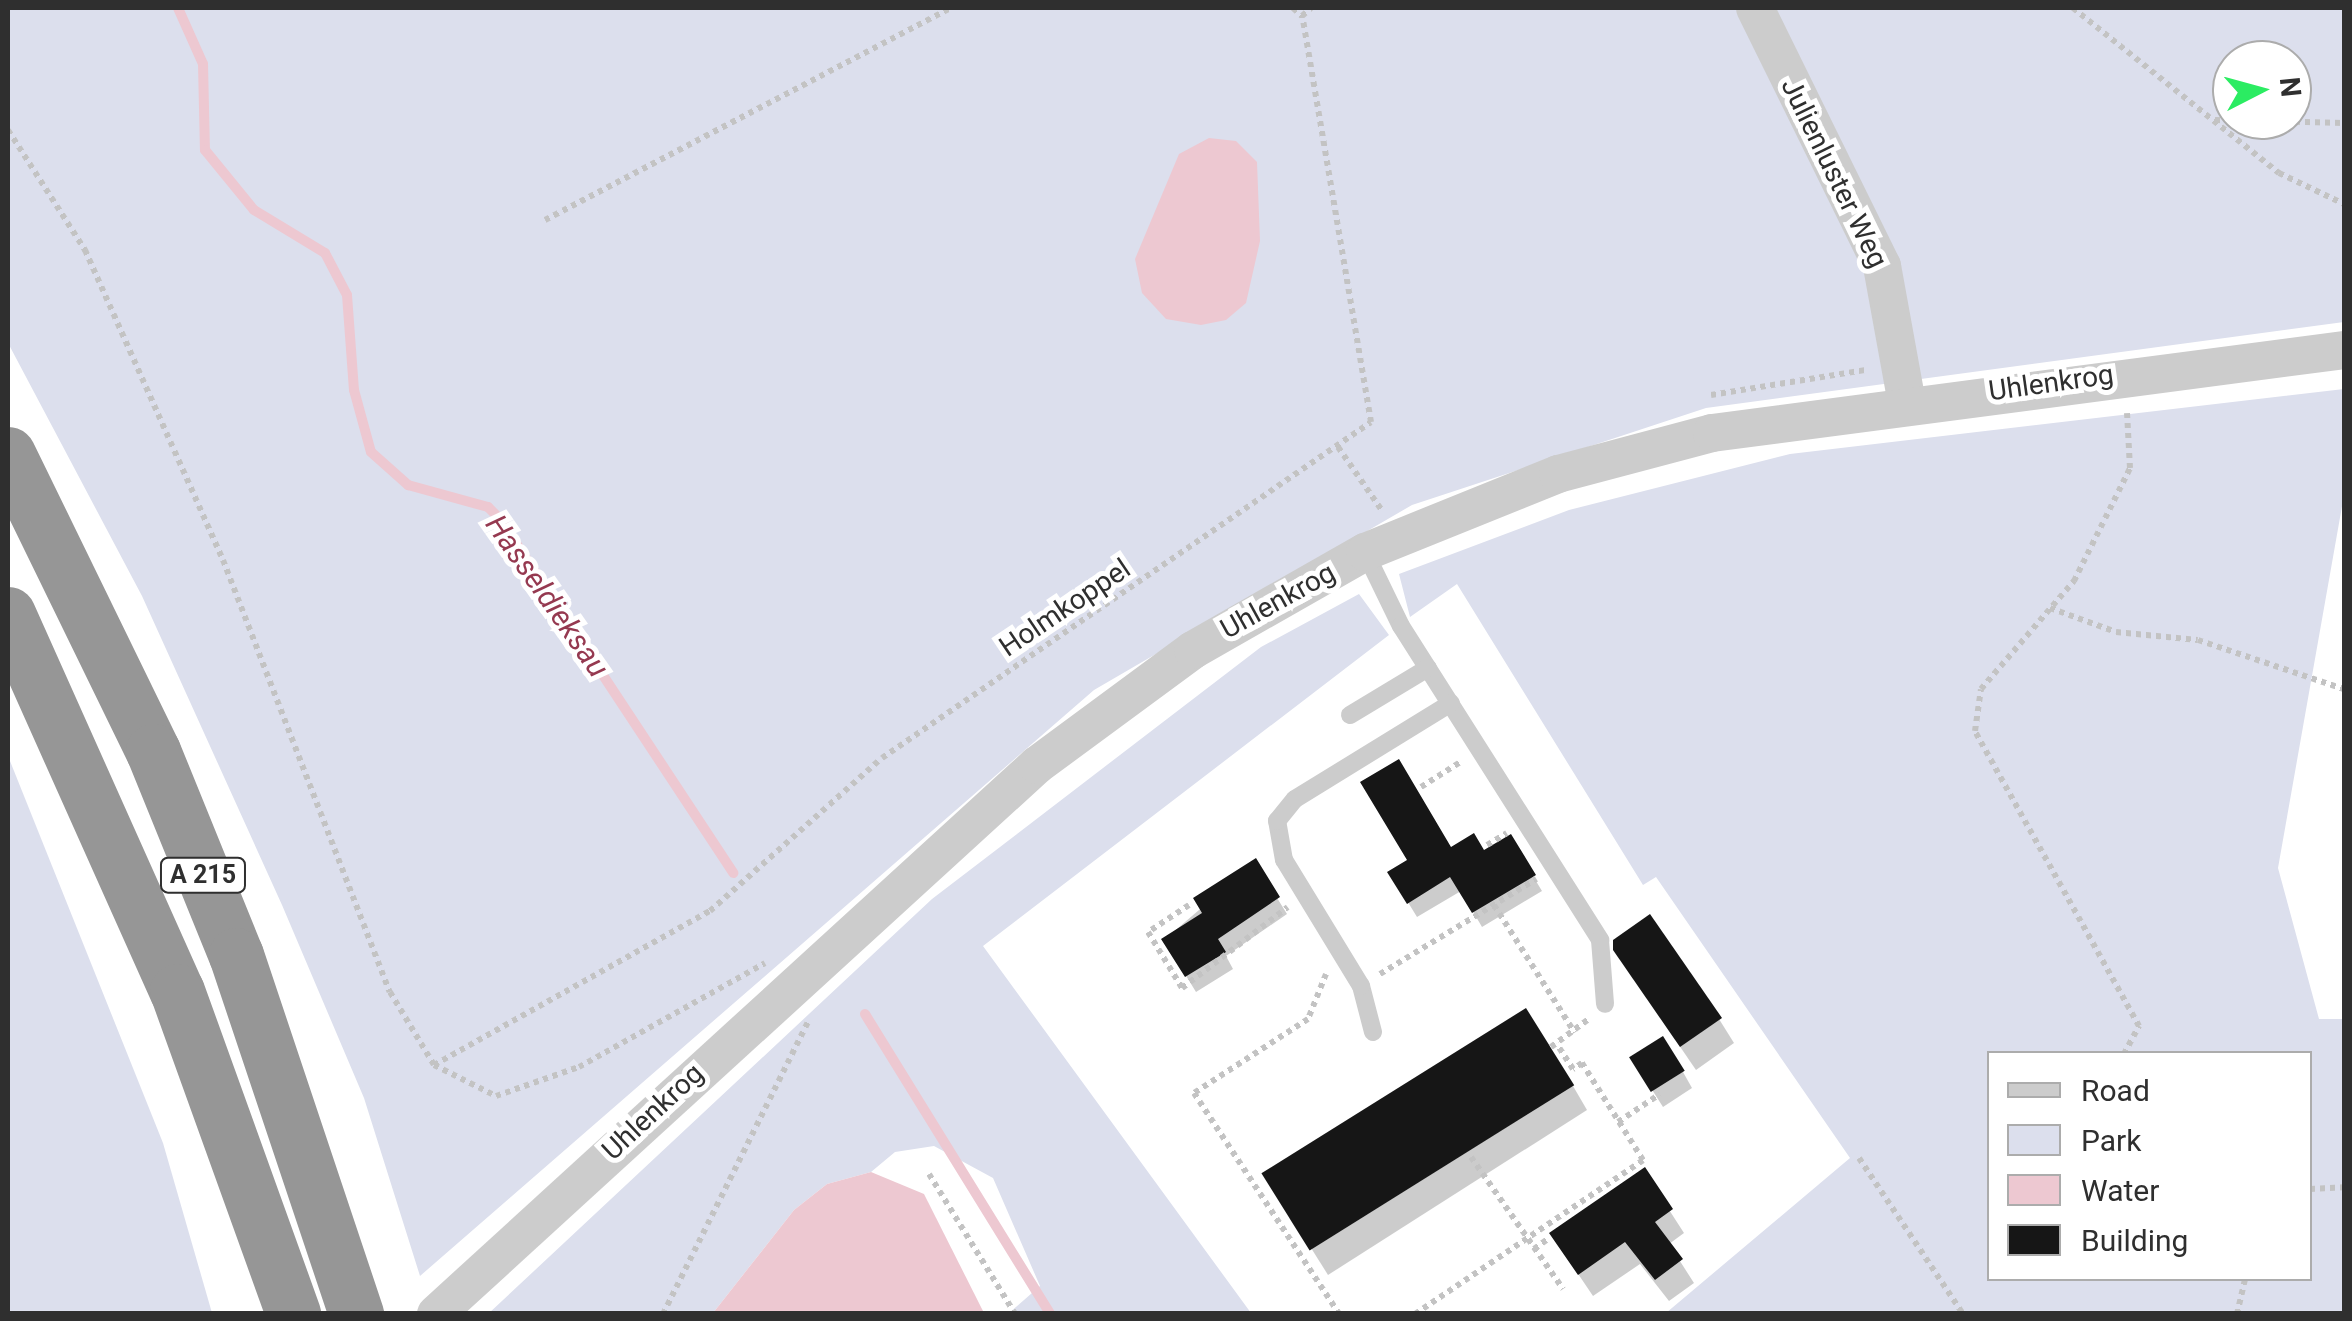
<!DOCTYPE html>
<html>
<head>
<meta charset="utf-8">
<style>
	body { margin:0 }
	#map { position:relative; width:2352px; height:1321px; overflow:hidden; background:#fff; font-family:Roboto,sans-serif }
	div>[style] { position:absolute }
	.green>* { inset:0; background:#dcdfed }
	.water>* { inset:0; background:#edc8d1 }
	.shadow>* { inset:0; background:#0003 }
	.stream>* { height:10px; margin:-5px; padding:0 5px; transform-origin:5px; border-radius:5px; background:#edc8d1 }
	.building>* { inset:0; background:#161616; transform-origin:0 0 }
	.path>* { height:6px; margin-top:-3px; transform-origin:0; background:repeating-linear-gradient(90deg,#c3c3c3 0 5px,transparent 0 10px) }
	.service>* { height:18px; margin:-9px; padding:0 9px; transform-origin:9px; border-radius:9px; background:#ccc }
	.minor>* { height:38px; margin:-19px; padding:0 19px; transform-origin:19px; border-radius:19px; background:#ccc }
	.motorway>* { height:55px; margin:-27.5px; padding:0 27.5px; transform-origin:27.5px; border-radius:27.5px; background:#969696 }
	span { translate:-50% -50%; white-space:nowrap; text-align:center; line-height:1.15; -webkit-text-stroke:10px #fff; paint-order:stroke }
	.shield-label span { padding:2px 8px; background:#fff; border:2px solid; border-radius:8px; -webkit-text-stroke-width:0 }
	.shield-label { font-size:25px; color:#2f2f2f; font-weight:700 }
	.street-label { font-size:28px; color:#2f2f2f }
	.water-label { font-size:30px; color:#953950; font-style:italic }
	.frame { position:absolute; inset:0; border:10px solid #2f2f2f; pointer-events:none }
	.legend { position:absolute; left:1987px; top:1051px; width:325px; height:230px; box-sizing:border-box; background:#fff; border:2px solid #acacac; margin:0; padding:12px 18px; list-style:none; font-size:30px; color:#2f2f2f }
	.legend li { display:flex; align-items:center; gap:20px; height:50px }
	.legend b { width:50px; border:2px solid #acacac }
	.north { position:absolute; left:2212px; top:40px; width:100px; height:100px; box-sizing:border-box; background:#fff; border:2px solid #acacac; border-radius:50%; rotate:84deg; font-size:28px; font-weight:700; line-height:40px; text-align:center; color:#2f2f2f }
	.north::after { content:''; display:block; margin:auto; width:35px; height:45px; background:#2bec62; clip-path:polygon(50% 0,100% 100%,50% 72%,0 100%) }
</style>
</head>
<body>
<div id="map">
	<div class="green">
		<i style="clip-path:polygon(evenodd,8px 8px,2344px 8px,2344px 322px,1706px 408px,1412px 505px,1094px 690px,420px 1276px,364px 1098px,282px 905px,142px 596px,8px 343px,8px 8px,2232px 60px,2292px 60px,2292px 120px,2232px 120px,2232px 60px)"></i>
		<i style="clip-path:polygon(evenodd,2344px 389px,2344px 495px,2278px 868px,2319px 1019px,2344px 1019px,2344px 1313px,1666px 1313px,1850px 1158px,1656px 877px,1643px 885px,1457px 584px,1410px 617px,1399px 574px,1569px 510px,1790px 454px,2344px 389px,1990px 1054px,2310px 1054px,2310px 1278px,1990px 1278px,1990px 1054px)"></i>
		<i style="clip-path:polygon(1359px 594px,1389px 635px,983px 946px,1251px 1313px,1009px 1313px,1040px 1286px,993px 1178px,934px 1146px,895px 1152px,871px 1172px,827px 1184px,794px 1210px,713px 1313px,488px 1314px,932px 899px,1261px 647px)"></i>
		<i style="clip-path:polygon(8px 756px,163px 1143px,212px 1313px,8px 1313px)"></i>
	</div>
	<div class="water">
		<i style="clip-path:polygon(1209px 138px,1236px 141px,1257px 162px,1260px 241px,1246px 303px,1226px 320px,1201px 325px,1166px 319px,1142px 293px,1135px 259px,1179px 154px)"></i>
		<i style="clip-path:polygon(871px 1172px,924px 1194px,984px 1313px,713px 1313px,794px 1210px,827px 1184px)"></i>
	</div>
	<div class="shadow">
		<i style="clip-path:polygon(1510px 838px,1542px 891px,1482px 927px,1461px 891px,1417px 917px,1390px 873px,1450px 850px,1483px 854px)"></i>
		<i style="clip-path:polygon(1255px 862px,1287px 914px,1226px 956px,1233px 969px,1196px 992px,1164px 940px)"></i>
		<i style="clip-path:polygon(1631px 975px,1719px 1019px,1734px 1043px,1696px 1070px)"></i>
		<i style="clip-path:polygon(1683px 1072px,1692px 1088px,1663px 1107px,1642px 1074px)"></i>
		<i style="clip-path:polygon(1573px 1086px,1587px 1110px,1328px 1275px,1281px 1200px)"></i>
		<i style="clip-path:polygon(1644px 1171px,1684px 1233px,1669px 1244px,1694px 1283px,1669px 1301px,1640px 1264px,1593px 1296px,1566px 1256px)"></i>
	</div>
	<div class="stream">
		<i style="left:178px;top:8px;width:61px;rotate:65.9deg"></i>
		<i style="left:203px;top:64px;width:86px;rotate:88.7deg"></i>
		<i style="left:205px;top:150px;width:77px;rotate:50.8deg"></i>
		<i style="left:254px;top:210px;width:83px;rotate:31.2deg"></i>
		<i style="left:325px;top:253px;width:47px;rotate:62.4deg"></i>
		<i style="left:347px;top:295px;width:95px;rotate:85.8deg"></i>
		<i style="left:354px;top:390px;width:64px;rotate:74.7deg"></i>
		<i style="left:371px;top:452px;width:50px;rotate:41.7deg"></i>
		<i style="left:408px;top:485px;width:83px;rotate:15.4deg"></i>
		<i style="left:488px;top:507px;width:17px;rotate:45deg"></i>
		<i style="left:500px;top:519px;width:424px;rotate:56.6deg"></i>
		<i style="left:865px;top:1014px;width:352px;rotate:58.3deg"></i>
	</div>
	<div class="building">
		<i style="clip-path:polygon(1399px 759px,1451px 847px,1474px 833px,1484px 850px,1511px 834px,1536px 875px,1472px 913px,1450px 877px,1407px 904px,1387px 872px,1407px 860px,1360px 782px)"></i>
		<i style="clip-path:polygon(1256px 858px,1280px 897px,1218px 939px,1226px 952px,1185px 977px,1161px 939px,1202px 913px,1193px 898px)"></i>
		<i style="clip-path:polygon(1650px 914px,1722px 1018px,1680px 1047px,1613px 950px,1613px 940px)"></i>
		<i style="left:1526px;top:1008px;width:91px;height:312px;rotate:58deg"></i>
		<i style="left:1663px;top:1036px;width:41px;height:40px;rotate:58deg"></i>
		<i style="clip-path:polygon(1645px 1167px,1673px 1209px,1655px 1222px,1683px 1259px,1655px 1280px,1625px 1242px,1578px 1275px,1549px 1233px)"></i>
	</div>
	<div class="path">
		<i style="left:1293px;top:8px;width:12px;rotate:42deg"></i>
		<i style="left:2073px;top:8px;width:264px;rotate:38.7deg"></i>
		<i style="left:2279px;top:173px;width:72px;rotate:25.5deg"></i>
		<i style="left:2215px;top:120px;width:129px;rotate:1.3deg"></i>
		<i style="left:8px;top:130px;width:143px;rotate:57.3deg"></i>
		<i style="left:85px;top:250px;width:339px;rotate:66deg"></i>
		<i style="left:223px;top:560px;width:463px;rotate:68.9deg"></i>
		<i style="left:390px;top:992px;width:85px;rotate:58.9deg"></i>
		<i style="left:434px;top:1065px;width:69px;rotate:26.6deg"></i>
		<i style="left:496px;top:1096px;width:88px;rotate:-19.3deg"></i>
		<i style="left:579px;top:1067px;width:213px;rotate:-29.2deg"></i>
		<i style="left:545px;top:220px;width:458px;rotate:-27.6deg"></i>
		<i style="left:1711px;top:395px;width:157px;rotate:-9.2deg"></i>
		<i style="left:1338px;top:447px;width:79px;rotate:55.3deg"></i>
		<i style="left:2050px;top:608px;width:70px;rotate:20deg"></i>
		<i style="left:2116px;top:632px;width:82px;rotate:5.6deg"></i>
		<i style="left:2198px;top:640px;width:154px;rotate:18.6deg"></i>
		<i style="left:1421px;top:787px;width:49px;rotate:-32.4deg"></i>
		<i style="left:1487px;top:845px;width:23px;rotate:-31deg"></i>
		<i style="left:1189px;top:905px;width:49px;rotate:146.6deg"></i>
		<i style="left:1148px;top:932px;width:66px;rotate:58.7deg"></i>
		<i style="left:1182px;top:988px;width:133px;rotate:-37.4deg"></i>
		<i style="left:1494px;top:905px;width:151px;rotate:57.7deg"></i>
		<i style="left:1326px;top:974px;width:48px;rotate:111.8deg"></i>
		<i style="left:1308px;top:1019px;width:136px;rotate:147deg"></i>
		<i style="left:1194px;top:1093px;width:264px;rotate:56.7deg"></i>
		<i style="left:1380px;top:974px;width:183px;rotate:-31.3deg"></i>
		<i style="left:1551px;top:1047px;width:49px;rotate:-36.6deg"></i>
		<i style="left:2124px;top:1054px;width:32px;rotate:-62deg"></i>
		<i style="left:2139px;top:1026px;width:338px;rotate:-119.1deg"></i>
		<i style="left:1975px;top:731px;width:42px;rotate:-81.9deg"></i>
		<i style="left:1981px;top:689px;width:143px;rotate:-49.3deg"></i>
		<i style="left:2074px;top:581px;width:126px;rotate:-63.6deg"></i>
		<i style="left:2130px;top:468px;width:55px;rotate:-93.1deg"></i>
		<i style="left:434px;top:1065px;width:316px;rotate:-29.2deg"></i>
		<i style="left:710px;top:911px;width:230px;rotate:-41.7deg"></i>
		<i style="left:882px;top:758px;width:593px;rotate:-34.49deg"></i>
		<i style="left:1371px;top:422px;width:412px;rotate:-99.6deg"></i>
		<i style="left:1302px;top:16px;width:12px;rotate:-42deg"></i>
		<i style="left:1618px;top:1122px;width:50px;rotate:-33.7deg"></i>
		<i style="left:1471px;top:1157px;width:161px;rotate:55.1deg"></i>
		<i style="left:1859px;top:1158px;width:187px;rotate:56.3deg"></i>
		<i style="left:929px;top:1174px;width:164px;rotate:58.4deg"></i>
		<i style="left:2310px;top:1189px;width:34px;rotate:-3deg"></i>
		<i style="left:1534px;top:1249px;width:17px;rotate:-36deg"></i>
		<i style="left:663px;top:1314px;width:328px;rotate:-63.6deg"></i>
		<i style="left:1415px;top:1314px;width:275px;rotate:-34deg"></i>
		<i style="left:1643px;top:1160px;width:115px;rotate:-122.2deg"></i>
		<i style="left:1582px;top:1063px;width:11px;rotate:146deg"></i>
		<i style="left:1573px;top:1069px;width:30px;rotate:-123deg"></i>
		<i style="left:2237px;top:1314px;width:37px;rotate:-77deg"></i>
	</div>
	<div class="service">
		<i style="left:1365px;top:552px;width:82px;rotate:64.1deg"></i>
		<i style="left:1401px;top:626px;width:372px;rotate:57.6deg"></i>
		<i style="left:1600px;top:940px;width:64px;rotate:85.5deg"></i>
		<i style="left:1350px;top:715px;width:91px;rotate:-31.1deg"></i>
		<i style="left:1373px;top:1032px;width:48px;rotate:-104.6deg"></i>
		<i style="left:1361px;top:986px;width:148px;rotate:-121.4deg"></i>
		<i style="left:1284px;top:860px;width:40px;rotate:-100deg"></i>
		<i style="left:1277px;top:821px;width:28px;rotate:-51deg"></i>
		<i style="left:1295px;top:799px;width:183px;rotate:-31.6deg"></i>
	</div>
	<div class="minor">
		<i style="left:1755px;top:8px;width:288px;rotate:63.8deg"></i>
		<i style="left:1882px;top:266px;width:139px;rotate:79.7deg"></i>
		<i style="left:436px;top:1314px;width:814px;rotate:-42.41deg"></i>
		<i style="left:1037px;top:765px;width:194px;rotate:-36.4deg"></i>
		<i style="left:1193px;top:650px;width:198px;rotate:-29.7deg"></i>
		<i style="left:1365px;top:552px;width:208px;rotate:-22deg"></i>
		<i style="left:1558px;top:474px;width:159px;rotate:-14.9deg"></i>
		<i style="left:1712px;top:433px;width:637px;rotate:-7.48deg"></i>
	</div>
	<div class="motorway">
		<i style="left:8px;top:454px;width:331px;rotate:64deg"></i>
		<i style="left:153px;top:751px;width:220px;rotate:67.9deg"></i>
		<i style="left:236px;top:955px;width:379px;rotate:71.5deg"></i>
		<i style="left:8px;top:614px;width:413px;rotate:65.9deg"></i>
		<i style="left:177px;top:991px;width:343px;rotate:70.2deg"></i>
	</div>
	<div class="shield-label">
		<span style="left:203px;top:875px">A 215</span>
	</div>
	<div class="street-label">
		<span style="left:1834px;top:173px;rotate:64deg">Julienluster Weg</span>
		<span style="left:2051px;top:383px;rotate:-8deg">Uhlenkrog</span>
		<span style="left:1278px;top:601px;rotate:-29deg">Uhlenkrog</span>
		<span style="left:1065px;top:608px;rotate:-34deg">Holmkoppel</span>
		<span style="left:653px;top:1112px;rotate:-43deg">Uhlenkrog</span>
	</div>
	<div class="water-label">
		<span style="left:547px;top:596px;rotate:55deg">Hasseldieksau</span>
	</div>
	<div class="frame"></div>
	<ul class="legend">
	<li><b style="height:12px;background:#ccc"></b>Road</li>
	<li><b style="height:28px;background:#dcdfed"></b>Park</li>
	<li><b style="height:28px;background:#edc8d1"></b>Water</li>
	<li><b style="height:28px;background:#161616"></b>Building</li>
	</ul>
	<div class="north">N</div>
</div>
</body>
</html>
